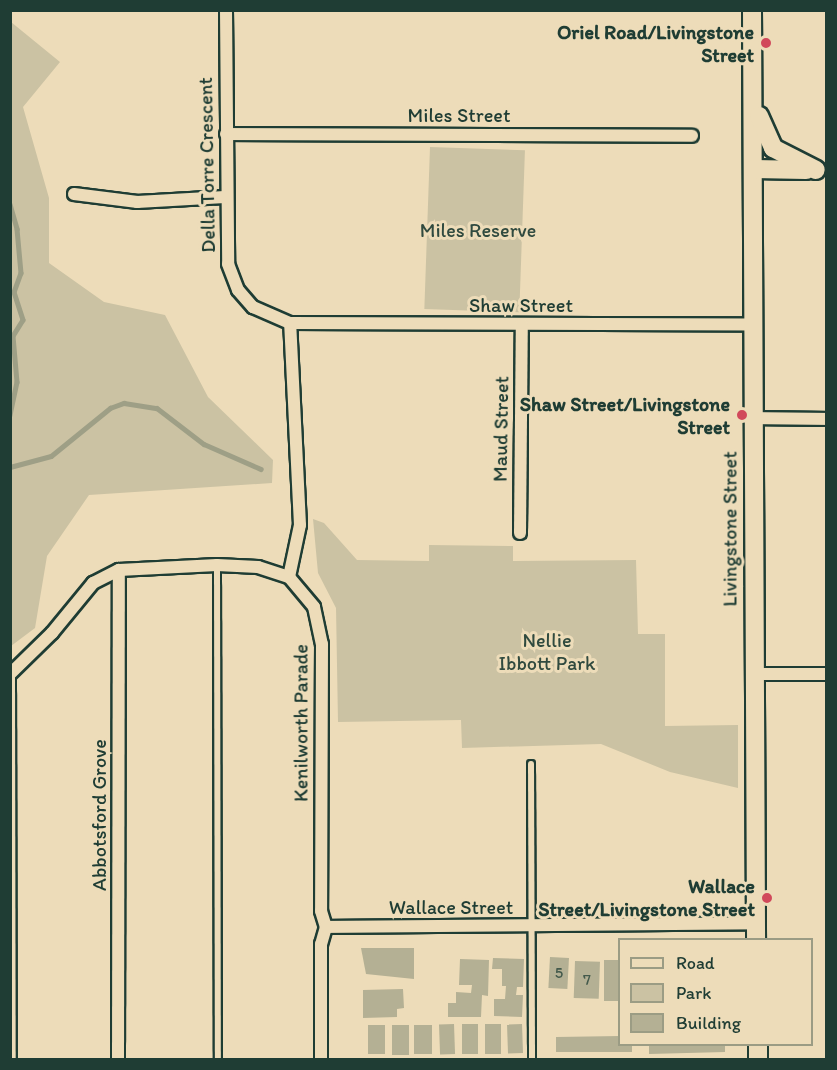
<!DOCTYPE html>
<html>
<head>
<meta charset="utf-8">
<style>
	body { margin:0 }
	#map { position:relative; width:837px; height:1070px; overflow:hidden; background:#eddcb9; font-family:Itim,sans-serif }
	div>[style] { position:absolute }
	.green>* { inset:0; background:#cbc2a3; transform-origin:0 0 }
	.stream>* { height:4.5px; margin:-2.25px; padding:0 2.25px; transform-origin:2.25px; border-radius:2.25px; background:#9e9f86 }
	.building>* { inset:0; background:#b4b094; transform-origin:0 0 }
	.roads { filter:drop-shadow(2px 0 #1f3d34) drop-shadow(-2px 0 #1f3d34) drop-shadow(0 2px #1f3d34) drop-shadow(0 -2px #1f3d34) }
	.lane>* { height:6px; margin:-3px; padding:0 3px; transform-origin:3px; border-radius:3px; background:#eddcb9 }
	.street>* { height:12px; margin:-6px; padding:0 6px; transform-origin:6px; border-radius:6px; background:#eddcb9 }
	.secondary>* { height:18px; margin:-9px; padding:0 9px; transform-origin:9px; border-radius:9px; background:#eddcb9 }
	.dots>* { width:16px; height:16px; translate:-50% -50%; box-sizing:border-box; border:3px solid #eddcb9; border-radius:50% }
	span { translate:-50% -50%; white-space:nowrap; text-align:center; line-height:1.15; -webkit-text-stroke:6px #eddcb9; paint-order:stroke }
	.number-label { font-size:16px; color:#445a4c }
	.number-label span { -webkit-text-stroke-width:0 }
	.poi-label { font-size:20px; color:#1f3d34; font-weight:700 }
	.right { translate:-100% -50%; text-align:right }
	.street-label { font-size:20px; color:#1f3d34 }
	.park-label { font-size:20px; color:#304a3f }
	.frame { position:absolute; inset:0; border:12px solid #1f3d34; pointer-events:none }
	.legend { position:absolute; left:618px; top:938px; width:195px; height:108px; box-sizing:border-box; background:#eddcb9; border:2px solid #9b9c84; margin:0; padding:8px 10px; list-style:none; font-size:18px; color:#1f3d34 }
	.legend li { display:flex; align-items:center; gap:12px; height:30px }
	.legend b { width:30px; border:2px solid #9b9c84 }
</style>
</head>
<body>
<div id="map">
	<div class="green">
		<i style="clip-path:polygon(11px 22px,60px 62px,23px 107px,49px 198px,49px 263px,104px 302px,165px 315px,208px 397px,273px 460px,272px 483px,89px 495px,47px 556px,35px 628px,11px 646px)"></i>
		<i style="left:430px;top:147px;width:95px;height:162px;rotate:2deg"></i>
		<i style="clip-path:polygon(313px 519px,324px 523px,357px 560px,429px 561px,429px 545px,513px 546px,513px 561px,636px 560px,638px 634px,665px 634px,665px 726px,738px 725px,738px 788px,670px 772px,601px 744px,462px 748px,461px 720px,338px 722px,336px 608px,318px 573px)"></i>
	</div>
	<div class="stream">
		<i style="left:10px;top:204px;width:26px;rotate:74deg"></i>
		<i style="left:17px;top:229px;width:44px;rotate:84.8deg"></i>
		<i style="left:21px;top:273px;width:20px;rotate:110deg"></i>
		<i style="left:14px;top:292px;width:29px;rotate:72deg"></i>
		<i style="left:23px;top:320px;width:19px;rotate:122deg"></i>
		<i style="left:13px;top:336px;width:46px;rotate:85deg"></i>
		<i style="left:17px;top:382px;width:34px;rotate:102deg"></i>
		<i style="left:10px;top:467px;width:42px;rotate:-15deg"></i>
		<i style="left:51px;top:456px;width:76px;rotate:-39.1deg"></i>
		<i style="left:110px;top:408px;width:15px;rotate:-20deg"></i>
		<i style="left:124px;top:403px;width:33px;rotate:9deg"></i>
		<i style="left:157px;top:408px;width:59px;rotate:37.5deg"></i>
		<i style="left:204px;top:444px;width:62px;rotate:23.7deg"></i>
	</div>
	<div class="building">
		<i style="clip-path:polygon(361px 948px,414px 948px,414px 979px,366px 974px)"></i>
		<i style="left:550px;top:957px;width:19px;height:31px;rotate:3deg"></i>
		<i style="clip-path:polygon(493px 958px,524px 959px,523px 987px,517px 987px,516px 995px,523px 995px,522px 1017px,494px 1016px,494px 999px,505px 999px,506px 986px,502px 986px,502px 969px,492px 969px)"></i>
		<i style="clip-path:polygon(460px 959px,489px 960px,488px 996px,482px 995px,481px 1017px,448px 1017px,448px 1003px,456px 1003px,456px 992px,471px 993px,472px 985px,459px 985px)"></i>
		<i style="left:604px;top:960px;width:16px;height:41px"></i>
		<i style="left:575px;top:961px;width:25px;height:37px;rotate:2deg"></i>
		<i style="clip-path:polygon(403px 989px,404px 1008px,397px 1009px,397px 1017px,363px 1018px,363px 990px)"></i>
		<i style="left:454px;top:1024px;width:30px;height:15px;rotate:88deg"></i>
		<i style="left:462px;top:1024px;width:16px;height:30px"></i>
		<i style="left:485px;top:1024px;width:16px;height:30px"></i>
		<i style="left:522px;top:1024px;width:29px;height:15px;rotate:88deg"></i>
		<i style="left:368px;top:1025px;width:17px;height:29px"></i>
		<i style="left:392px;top:1025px;width:17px;height:30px"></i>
		<i style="left:414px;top:1025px;width:18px;height:29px"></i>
		<i style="clip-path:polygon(620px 1036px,620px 1044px,632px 1044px,632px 1052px,556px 1052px,556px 1037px)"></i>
		<i style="clip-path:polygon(649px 1044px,725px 1044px,725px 1052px,649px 1054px)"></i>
	</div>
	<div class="roads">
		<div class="lane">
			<i style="left:217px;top:565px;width:495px;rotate:89.9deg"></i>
			<i style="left:12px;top:673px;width:387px;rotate:89.9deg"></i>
			<i style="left:531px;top:764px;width:296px;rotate:89.8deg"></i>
		</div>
		<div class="street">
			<i style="left:226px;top:10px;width:254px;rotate:89.5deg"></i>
			<i style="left:228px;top:264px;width:28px;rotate:69deg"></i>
			<i style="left:238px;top:290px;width:23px;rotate:49deg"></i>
			<i style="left:253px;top:307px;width:40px;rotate:23.4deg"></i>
			<i style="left:290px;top:323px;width:462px;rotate:0.2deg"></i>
			<i style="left:226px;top:134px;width:466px;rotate:0.2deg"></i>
			<i style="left:74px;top:194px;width:64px;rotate:7.2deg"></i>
			<i style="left:137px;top:202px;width:88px;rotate:-3.3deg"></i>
			<i style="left:752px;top:418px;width:74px;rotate:0.8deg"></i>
			<i style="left:520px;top:533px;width:209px;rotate:-89.5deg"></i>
			<i style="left:289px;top:577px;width:39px;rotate:50deg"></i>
			<i style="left:314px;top:607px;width:38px;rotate:78deg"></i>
			<i style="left:322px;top:644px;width:267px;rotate:90.2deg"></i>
			<i style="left:321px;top:911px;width:17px;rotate:73deg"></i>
			<i style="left:326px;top:927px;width:18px;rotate:106deg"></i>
			<i style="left:321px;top:944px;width:116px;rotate:90deg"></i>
			<i style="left:289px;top:577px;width:53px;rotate:-78.1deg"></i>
			<i style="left:300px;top:525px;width:202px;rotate:-92.8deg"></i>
			<i style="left:10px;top:674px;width:59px;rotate:-44.3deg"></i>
			<i style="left:52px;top:633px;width:65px;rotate:-50.6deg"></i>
			<i style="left:93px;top:583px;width:29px;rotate:-27deg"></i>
			<i style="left:119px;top:570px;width:98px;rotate:-2.9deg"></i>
			<i style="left:217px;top:565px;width:41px;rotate:2.8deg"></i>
			<i style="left:258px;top:567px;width:33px;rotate:18deg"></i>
			<i style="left:754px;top:674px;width:72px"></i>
			<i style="left:326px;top:927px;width:430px;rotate:-0.5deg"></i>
			<i style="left:118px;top:1060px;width:490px;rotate:-89.9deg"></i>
		</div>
		<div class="secondary">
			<i style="left:752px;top:10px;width:930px;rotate:89.75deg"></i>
			<i style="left:759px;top:116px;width:35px;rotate:66deg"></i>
			<i style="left:773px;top:148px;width:48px;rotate:27.1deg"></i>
			<i style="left:754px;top:169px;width:52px;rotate:1.1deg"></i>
			<i style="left:758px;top:1044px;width:16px;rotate:90deg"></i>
		</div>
	</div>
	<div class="dots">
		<i style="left:766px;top:43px;background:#d1495b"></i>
		<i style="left:742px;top:415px;background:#d1495b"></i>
		<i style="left:767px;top:898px;background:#d1495b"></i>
	</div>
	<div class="number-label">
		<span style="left:559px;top:973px">5</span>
		<span style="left:587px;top:980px">7</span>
	</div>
	<div class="poi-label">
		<span class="right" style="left:754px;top:44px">Oriel Road/Livingstone<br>Street</span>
		<span class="right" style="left:730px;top:416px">Shaw Street/Livingstone<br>Street</span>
		<span class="right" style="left:755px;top:898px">Wallace<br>Street/Livingstone Street</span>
	</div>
	<div class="street-label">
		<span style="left:459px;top:115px">Miles Street</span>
		<span style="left:207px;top:165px;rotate:-91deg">Della Torre Crescent</span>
		<span style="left:521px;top:305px">Shaw Street</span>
		<span style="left:501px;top:429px;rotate:-89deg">Maud Street</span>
		<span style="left:730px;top:529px;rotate:-90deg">Livingstone Street</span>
		<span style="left:301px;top:723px;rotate:-90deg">Kenilworth Parade</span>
		<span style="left:99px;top:815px;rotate:-90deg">Abbotsford Grove</span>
		<span style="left:451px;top:907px">Wallace Street</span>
	</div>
	<div class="park-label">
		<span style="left:478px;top:230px">Miles Reserve</span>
		<span style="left:547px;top:652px">Nellie<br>Ibbott Park</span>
	</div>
	<div class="frame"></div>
	<ul class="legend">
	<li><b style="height:8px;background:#eddcb9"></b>Road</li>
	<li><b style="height:16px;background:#cbc2a3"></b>Park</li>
	<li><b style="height:16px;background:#b4b094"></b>Building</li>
	</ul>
</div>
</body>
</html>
